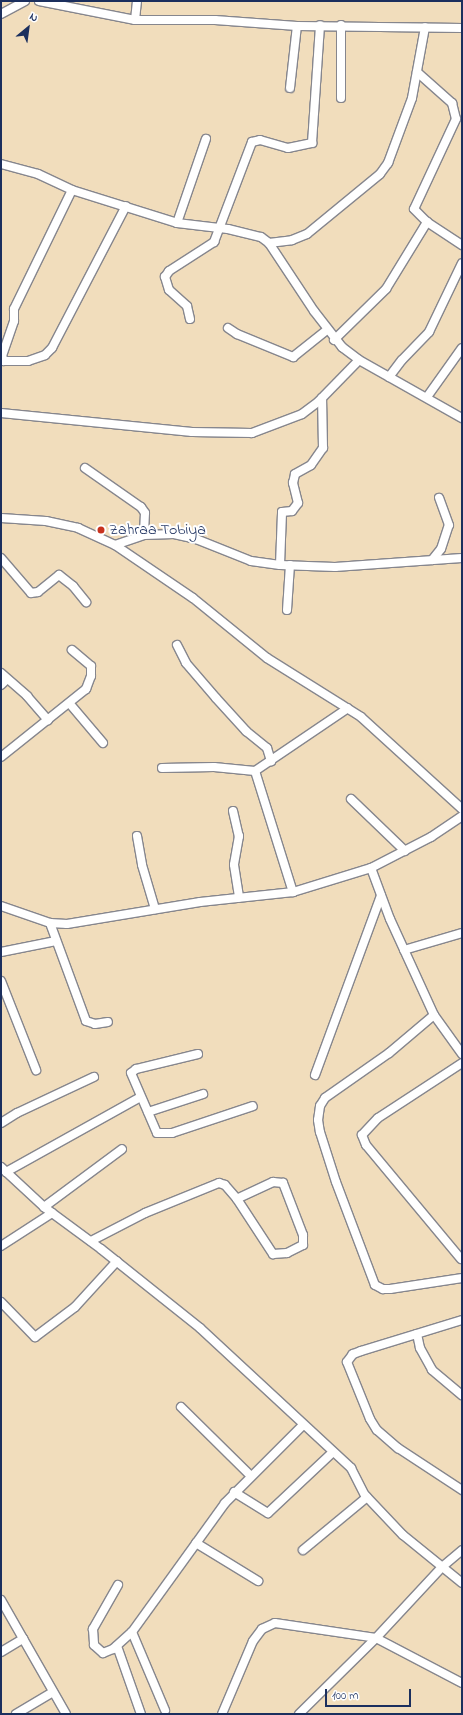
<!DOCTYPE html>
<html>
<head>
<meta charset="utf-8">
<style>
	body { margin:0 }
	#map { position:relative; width:463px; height:1715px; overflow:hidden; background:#f1ddbc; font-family:"Indie Flower",sans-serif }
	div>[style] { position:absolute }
	.roads { filter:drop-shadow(1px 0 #86868d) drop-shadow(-1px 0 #86868d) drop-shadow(0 1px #86868d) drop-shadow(0 -1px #86868d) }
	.minor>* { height:8px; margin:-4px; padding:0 4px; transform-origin:4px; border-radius:4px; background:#fff }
	.dots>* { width:11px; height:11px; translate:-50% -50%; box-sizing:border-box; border:2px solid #fff; border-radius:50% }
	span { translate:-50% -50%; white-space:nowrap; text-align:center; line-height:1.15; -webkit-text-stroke:4px #fff; paint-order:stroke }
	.poi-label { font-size:16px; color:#1b2f5e }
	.left { translate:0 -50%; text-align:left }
	.frame { position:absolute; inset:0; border:2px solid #1b2f5e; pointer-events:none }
	.north { position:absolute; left:8px; top:8px; width:40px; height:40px; -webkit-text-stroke:3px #fff; paint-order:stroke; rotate:29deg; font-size:11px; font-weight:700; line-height:16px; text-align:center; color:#1b2f5e }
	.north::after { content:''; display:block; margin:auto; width:14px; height:18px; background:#1b2f5e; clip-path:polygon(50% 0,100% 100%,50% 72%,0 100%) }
	.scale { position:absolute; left:325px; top:1689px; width:86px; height:18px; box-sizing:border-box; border:2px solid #1b2f5e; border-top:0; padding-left:5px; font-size:12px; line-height:14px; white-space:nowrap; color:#1b2f5e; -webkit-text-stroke:3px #fff; paint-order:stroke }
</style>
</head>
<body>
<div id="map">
	<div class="roads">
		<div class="minor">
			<i style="left:39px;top:1px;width:98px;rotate:11.2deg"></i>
			<i style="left:135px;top:20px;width:80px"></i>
			<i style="left:215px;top:20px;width:82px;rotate:4.2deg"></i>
			<i style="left:297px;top:26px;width:165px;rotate:0.7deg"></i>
			<i style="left:1px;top:14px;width:27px;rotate:-28deg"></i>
			<i style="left:135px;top:20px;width:19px;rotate:-84deg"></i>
			<i style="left:341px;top:25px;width:73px;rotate:90deg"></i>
			<i style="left:417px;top:72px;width:47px;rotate:41.5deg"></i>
			<i style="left:452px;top:103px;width:16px;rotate:76deg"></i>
			<i style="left:456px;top:119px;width:99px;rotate:115deg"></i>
			<i style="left:414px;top:209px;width:18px;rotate:45deg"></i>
			<i style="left:427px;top:222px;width:42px;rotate:33.3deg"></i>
			<i style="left:290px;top:88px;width:62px;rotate:-83.6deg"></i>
			<i style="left:1px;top:164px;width:38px;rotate:15deg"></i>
			<i style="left:38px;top:174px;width:38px;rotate:25deg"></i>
			<i style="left:72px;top:190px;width:110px;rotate:17.4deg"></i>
			<i style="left:177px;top:223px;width:51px;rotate:6.7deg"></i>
			<i style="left:228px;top:229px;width:34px;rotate:14deg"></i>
			<i style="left:261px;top:237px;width:10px;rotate:37deg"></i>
			<i style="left:269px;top:243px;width:82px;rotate:56.5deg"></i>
			<i style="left:314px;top:311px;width:46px;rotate:52.1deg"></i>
			<i style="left:342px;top:347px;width:21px;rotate:37deg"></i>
			<i style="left:359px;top:360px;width:118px;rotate:29.4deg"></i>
			<i style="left:177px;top:223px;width:89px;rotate:-71deg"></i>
			<i style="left:269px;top:243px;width:23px;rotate:-7deg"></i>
			<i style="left:292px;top:240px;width:16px;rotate:-22deg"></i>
			<i style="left:307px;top:234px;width:94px;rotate:-39.4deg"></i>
			<i style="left:380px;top:174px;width:14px;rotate:-54deg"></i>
			<i style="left:388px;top:163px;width:69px;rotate:-69.7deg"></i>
			<i style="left:412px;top:98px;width:72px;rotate:-79.6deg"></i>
			<i style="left:190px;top:319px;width:13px;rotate:-103deg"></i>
			<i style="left:187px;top:306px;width:24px;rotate:-138deg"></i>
			<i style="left:169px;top:290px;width:14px;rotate:-107deg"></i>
			<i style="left:165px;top:277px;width:7px;rotate:-56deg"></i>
			<i style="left:169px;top:271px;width:54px;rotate:-32.8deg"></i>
			<i style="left:214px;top:242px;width:107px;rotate:-69.2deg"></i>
			<i style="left:252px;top:142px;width:8px;rotate:-14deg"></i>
			<i style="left:260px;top:140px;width:29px;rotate:16deg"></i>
			<i style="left:288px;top:148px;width:25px;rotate:-12deg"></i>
			<i style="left:312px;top:143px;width:118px;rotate:-86.1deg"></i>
			<i style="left:228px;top:328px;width:11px;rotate:34deg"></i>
			<i style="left:237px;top:334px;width:61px;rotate:22.3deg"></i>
			<i style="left:293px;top:357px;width:43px;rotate:-38.5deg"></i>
			<i style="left:334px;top:340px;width:73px;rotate:-44.4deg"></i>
			<i style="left:386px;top:289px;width:79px;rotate:-58.5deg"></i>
			<i style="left:1px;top:361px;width:27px"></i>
			<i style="left:28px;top:361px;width:18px;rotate:-19deg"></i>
			<i style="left:45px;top:355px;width:10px;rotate:-45deg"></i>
			<i style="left:52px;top:348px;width:160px;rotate:-62.5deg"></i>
			<i style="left:4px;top:361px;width:5px;rotate:-112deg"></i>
			<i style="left:2px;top:356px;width:37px;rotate:-71deg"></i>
			<i style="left:14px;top:321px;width:12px;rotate:-90deg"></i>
			<i style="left:14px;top:309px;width:132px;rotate:-64deg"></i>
			<i style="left:389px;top:377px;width:21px;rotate:-53deg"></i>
			<i style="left:402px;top:360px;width:39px;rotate:-46deg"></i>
			<i style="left:429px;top:332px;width:76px;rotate:-64.4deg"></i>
			<i style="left:427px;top:397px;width:60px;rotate:-54.5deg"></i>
			<i style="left:1px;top:413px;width:192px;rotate:5.7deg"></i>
			<i style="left:192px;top:432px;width:60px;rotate:1deg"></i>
			<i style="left:252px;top:433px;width:53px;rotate:-20.8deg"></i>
			<i style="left:302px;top:414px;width:21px;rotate:-37deg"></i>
			<i style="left:319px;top:401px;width:57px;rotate:-45.7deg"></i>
			<i style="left:85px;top:468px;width:68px;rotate:34.9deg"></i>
			<i style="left:141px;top:507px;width:7px;rotate:56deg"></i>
			<i style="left:145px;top:513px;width:22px;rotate:93deg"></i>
			<i style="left:1px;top:518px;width:45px;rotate:3.8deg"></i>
			<i style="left:46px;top:521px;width:33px;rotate:12deg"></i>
			<i style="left:78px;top:528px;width:41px;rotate:24.7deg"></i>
			<i style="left:115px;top:545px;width:31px;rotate:-19deg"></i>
			<i style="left:144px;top:535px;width:30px;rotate:-2deg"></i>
			<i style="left:174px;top:534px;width:23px;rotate:13deg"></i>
			<i style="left:196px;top:539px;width:59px;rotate:21.8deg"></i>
			<i style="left:251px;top:561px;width:29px;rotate:8deg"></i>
			<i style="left:280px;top:565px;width:55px;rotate:2.1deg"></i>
			<i style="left:335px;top:567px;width:127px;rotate:-4.1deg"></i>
			<i style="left:115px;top:545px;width:94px;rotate:34.2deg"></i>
			<i style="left:193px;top:598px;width:95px;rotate:39deg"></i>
			<i style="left:267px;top:658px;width:111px;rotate:32.1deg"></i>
			<i style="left:361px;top:717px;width:137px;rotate:42.3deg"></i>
			<i style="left:1px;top:558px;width:46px;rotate:49.4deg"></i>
			<i style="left:31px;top:593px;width:7px;rotate:-8deg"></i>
			<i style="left:38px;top:592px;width:27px;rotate:-39deg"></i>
			<i style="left:59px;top:575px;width:18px;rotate:38deg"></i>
			<i style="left:73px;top:586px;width:21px;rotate:51deg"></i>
			<i style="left:432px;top:560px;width:14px;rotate:-51deg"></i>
			<i style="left:441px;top:549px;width:25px;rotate:-72deg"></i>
			<i style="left:449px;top:525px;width:29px;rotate:-110deg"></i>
			<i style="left:280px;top:565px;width:53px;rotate:-87.8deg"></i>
			<i style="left:282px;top:512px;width:10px;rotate:-6deg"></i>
			<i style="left:292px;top:511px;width:10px;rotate:-53deg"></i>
			<i style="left:298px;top:503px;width:21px;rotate:-104deg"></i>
			<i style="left:293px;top:483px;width:9px;rotate:-77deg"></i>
			<i style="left:295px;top:474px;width:18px;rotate:-29deg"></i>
			<i style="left:311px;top:465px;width:21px;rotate:-55deg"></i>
			<i style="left:323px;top:448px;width:50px;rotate:-91.1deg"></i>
			<i style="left:287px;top:610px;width:45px;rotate:-86.2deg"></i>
			<i style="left:177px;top:645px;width:20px;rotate:63deg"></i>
			<i style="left:186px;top:663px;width:46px;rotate:49.4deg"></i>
			<i style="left:216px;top:698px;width:45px;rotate:47.7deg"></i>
			<i style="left:246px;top:731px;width:27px;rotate:39deg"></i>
			<i style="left:267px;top:748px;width:14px;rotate:73deg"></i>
			<i style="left:1px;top:673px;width:35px;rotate:41deg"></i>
			<i style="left:27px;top:696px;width:32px;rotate:49deg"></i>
			<i style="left:1px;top:685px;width:8px;rotate:-45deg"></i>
			<i style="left:70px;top:704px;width:51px;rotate:49.8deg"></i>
			<i style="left:1px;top:757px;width:109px;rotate:-38.7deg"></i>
			<i style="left:86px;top:689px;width:14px;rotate:-69deg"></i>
			<i style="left:91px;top:676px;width:10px;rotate:-90deg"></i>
			<i style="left:91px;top:666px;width:25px;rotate:-140deg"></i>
			<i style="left:162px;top:768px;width:52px;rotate:-1.1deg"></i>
			<i style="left:214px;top:767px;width:41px;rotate:5.6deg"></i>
			<i style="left:255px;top:771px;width:112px;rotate:-34.1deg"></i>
			<i style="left:255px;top:771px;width:127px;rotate:72.6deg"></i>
			<i style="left:351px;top:799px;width:75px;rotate:43.9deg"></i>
			<i style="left:233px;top:811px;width:26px;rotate:77deg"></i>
			<i style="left:239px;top:836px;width:29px;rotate:100deg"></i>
			<i style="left:234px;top:865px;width:33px;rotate:81deg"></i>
			<i style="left:137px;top:836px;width:29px;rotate:80deg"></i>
			<i style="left:142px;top:865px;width:46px;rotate:73.5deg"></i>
			<i style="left:371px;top:868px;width:54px;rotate:69.6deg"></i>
			<i style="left:390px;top:919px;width:106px;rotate:65.4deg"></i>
			<i style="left:434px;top:1015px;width:48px;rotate:54.3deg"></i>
			<i style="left:1px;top:906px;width:52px;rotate:19.1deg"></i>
			<i style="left:50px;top:923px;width:17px;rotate:3deg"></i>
			<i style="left:67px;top:924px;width:135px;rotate:-9.4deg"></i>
			<i style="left:200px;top:902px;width:94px;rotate:-6.1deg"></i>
			<i style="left:293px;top:892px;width:82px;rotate:-17.1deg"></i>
			<i style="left:371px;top:868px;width:68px;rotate:-27.3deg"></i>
			<i style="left:431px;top:837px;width:37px;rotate:-34deg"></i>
			<i style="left:50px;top:923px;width:104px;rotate:69.8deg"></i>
			<i style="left:86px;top:1021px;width:9px;rotate:18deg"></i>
			<i style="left:95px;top:1024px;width:13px;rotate:-9deg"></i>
			<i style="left:404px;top:950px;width:60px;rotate:-16.3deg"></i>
			<i style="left:1px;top:952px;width:56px;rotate:-11.3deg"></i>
			<i style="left:1px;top:981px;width:96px;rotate:68.5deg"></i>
			<i style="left:434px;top:1015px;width:59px;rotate:139.8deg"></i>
			<i style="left:389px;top:1053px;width:78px;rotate:144.9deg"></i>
			<i style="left:325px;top:1098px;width:9px;rotate:122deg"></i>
			<i style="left:320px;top:1106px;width:14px;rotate:98deg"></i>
			<i style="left:318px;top:1120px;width:12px;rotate:81deg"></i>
			<i style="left:320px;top:1132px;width:52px;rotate:72.3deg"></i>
			<i style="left:336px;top:1182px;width:110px;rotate:69.3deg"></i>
			<i style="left:375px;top:1285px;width:9px;rotate:27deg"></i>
			<i style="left:383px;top:1289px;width:7px"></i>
			<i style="left:390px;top:1289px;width:73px;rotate:-8.7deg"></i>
			<i style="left:198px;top:1054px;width:64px;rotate:166.4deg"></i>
			<i style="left:136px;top:1069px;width:6px;rotate:141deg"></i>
			<i style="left:131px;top:1073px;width:65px;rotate:66.6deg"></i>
			<i style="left:157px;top:1133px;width:15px"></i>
			<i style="left:172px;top:1133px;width:85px;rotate:-18.4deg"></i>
			<i style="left:315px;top:1075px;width:191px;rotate:-69.8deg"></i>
			<i style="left:148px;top:1112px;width:58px;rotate:-18.1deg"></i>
			<i style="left:1px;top:1123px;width:19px;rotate:-32deg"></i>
			<i style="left:17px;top:1113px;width:85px;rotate:-25.1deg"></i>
			<i style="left:1px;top:1167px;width:59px;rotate:42.9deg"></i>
			<i style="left:44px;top:1207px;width:71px;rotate:36.4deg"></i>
			<i style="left:101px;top:1249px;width:127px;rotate:38.6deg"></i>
			<i style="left:200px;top:1328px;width:206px;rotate:42.8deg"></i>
			<i style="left:351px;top:1468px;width:30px;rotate:63deg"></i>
			<i style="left:365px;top:1495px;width:55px;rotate:46.5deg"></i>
			<i style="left:403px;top:1535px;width:76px;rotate:39.1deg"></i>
			<i style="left:6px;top:1172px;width:154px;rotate:-29.1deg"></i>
			<i style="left:44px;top:1207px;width:97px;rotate:-36.6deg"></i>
			<i style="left:91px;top:1241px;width:61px;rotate:-27.4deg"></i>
			<i style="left:145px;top:1213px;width:80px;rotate:-22.1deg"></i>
			<i style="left:219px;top:1183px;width:6px;rotate:18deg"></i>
			<i style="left:225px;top:1185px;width:18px;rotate:49deg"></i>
			<i style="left:237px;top:1199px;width:66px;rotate:56.8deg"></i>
			<i style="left:273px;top:1254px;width:14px;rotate:-4deg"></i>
			<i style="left:287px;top:1253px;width:18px;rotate:-27deg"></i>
			<i style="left:303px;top:1245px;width:10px;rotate:-90deg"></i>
			<i style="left:303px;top:1235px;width:56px;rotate:-111deg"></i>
			<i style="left:283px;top:1183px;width:10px;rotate:-174deg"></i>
			<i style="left:273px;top:1182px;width:40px;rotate:155deg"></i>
			<i style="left:1px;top:1246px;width:61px;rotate:-32.9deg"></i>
			<i style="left:461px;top:1259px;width:148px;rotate:-129.8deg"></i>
			<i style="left:366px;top:1145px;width:11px;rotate:-112deg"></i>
			<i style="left:362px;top:1135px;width:23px;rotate:-47deg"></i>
			<i style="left:378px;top:1118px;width:100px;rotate:-33.2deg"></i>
			<i style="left:1px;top:1302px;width:49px;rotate:45.8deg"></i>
			<i style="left:35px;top:1337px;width:50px;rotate:-36.9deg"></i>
			<i style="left:75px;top:1307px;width:62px;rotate:-47.6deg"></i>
			<i style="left:462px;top:1320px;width:106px;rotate:162.9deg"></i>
			<i style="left:361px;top:1351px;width:9px;rotate:159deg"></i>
			<i style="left:353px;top:1354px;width:10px;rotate:127deg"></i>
			<i style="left:347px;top:1362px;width:61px;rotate:68deg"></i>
			<i style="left:370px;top:1419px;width:13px;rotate:58deg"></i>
			<i style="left:377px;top:1430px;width:28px;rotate:41deg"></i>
			<i style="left:398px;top:1448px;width:77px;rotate:33.3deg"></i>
			<i style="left:417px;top:1334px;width:14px;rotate:78deg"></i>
			<i style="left:420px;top:1348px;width:25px;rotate:61deg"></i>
			<i style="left:432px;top:1370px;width:39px;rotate:40deg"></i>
			<i style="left:181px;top:1407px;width:98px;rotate:44.6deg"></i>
			<i style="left:234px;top:1492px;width:40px;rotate:32deg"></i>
			<i style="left:268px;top:1513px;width:88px;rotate:-43.2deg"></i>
			<i style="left:196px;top:1543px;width:73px;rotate:31.5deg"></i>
			<i style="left:303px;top:1550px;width:83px;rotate:-39.6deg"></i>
			<i style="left:118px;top:1585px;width:51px;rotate:119.6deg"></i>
			<i style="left:93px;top:1629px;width:16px;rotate:86deg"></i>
			<i style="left:94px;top:1645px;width:12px;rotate:42deg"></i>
			<i style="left:103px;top:1653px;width:11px;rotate:-22deg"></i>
			<i style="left:113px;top:1649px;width:25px;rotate:-42deg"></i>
			<i style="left:132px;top:1632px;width:159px;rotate:-54.2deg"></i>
			<i style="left:225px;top:1503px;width:109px;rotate:-45deg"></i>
			<i style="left:1px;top:1600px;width:131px;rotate:60.3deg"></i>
			<i style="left:132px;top:1632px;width:85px;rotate:67.1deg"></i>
			<i style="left:117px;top:1646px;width:72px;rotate:70.6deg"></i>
			<i style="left:1px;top:1652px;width:26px;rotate:-31deg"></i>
			<i style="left:16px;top:1714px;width:43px;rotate:-30.7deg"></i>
			<i style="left:222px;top:1714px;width:79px;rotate:-67deg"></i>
			<i style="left:253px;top:1641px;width:15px;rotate:-53deg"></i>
			<i style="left:262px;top:1629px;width:14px;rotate:-25deg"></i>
			<i style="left:275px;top:1623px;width:102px;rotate:8.4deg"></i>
			<i style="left:376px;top:1638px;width:97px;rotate:27.6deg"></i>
			<i style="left:299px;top:1714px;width:108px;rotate:-44.6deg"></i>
			<i style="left:376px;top:1638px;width:97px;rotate:-47.1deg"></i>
			<i style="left:442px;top:1567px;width:26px;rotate:-40deg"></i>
		</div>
	</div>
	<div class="dots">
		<i style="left:101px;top:530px;background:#c8321e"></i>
	</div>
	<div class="poi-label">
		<span class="left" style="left:109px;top:530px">Zahraa Tobiya</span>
	</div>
	<div class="frame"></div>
	<div class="north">N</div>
	<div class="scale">100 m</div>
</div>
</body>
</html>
